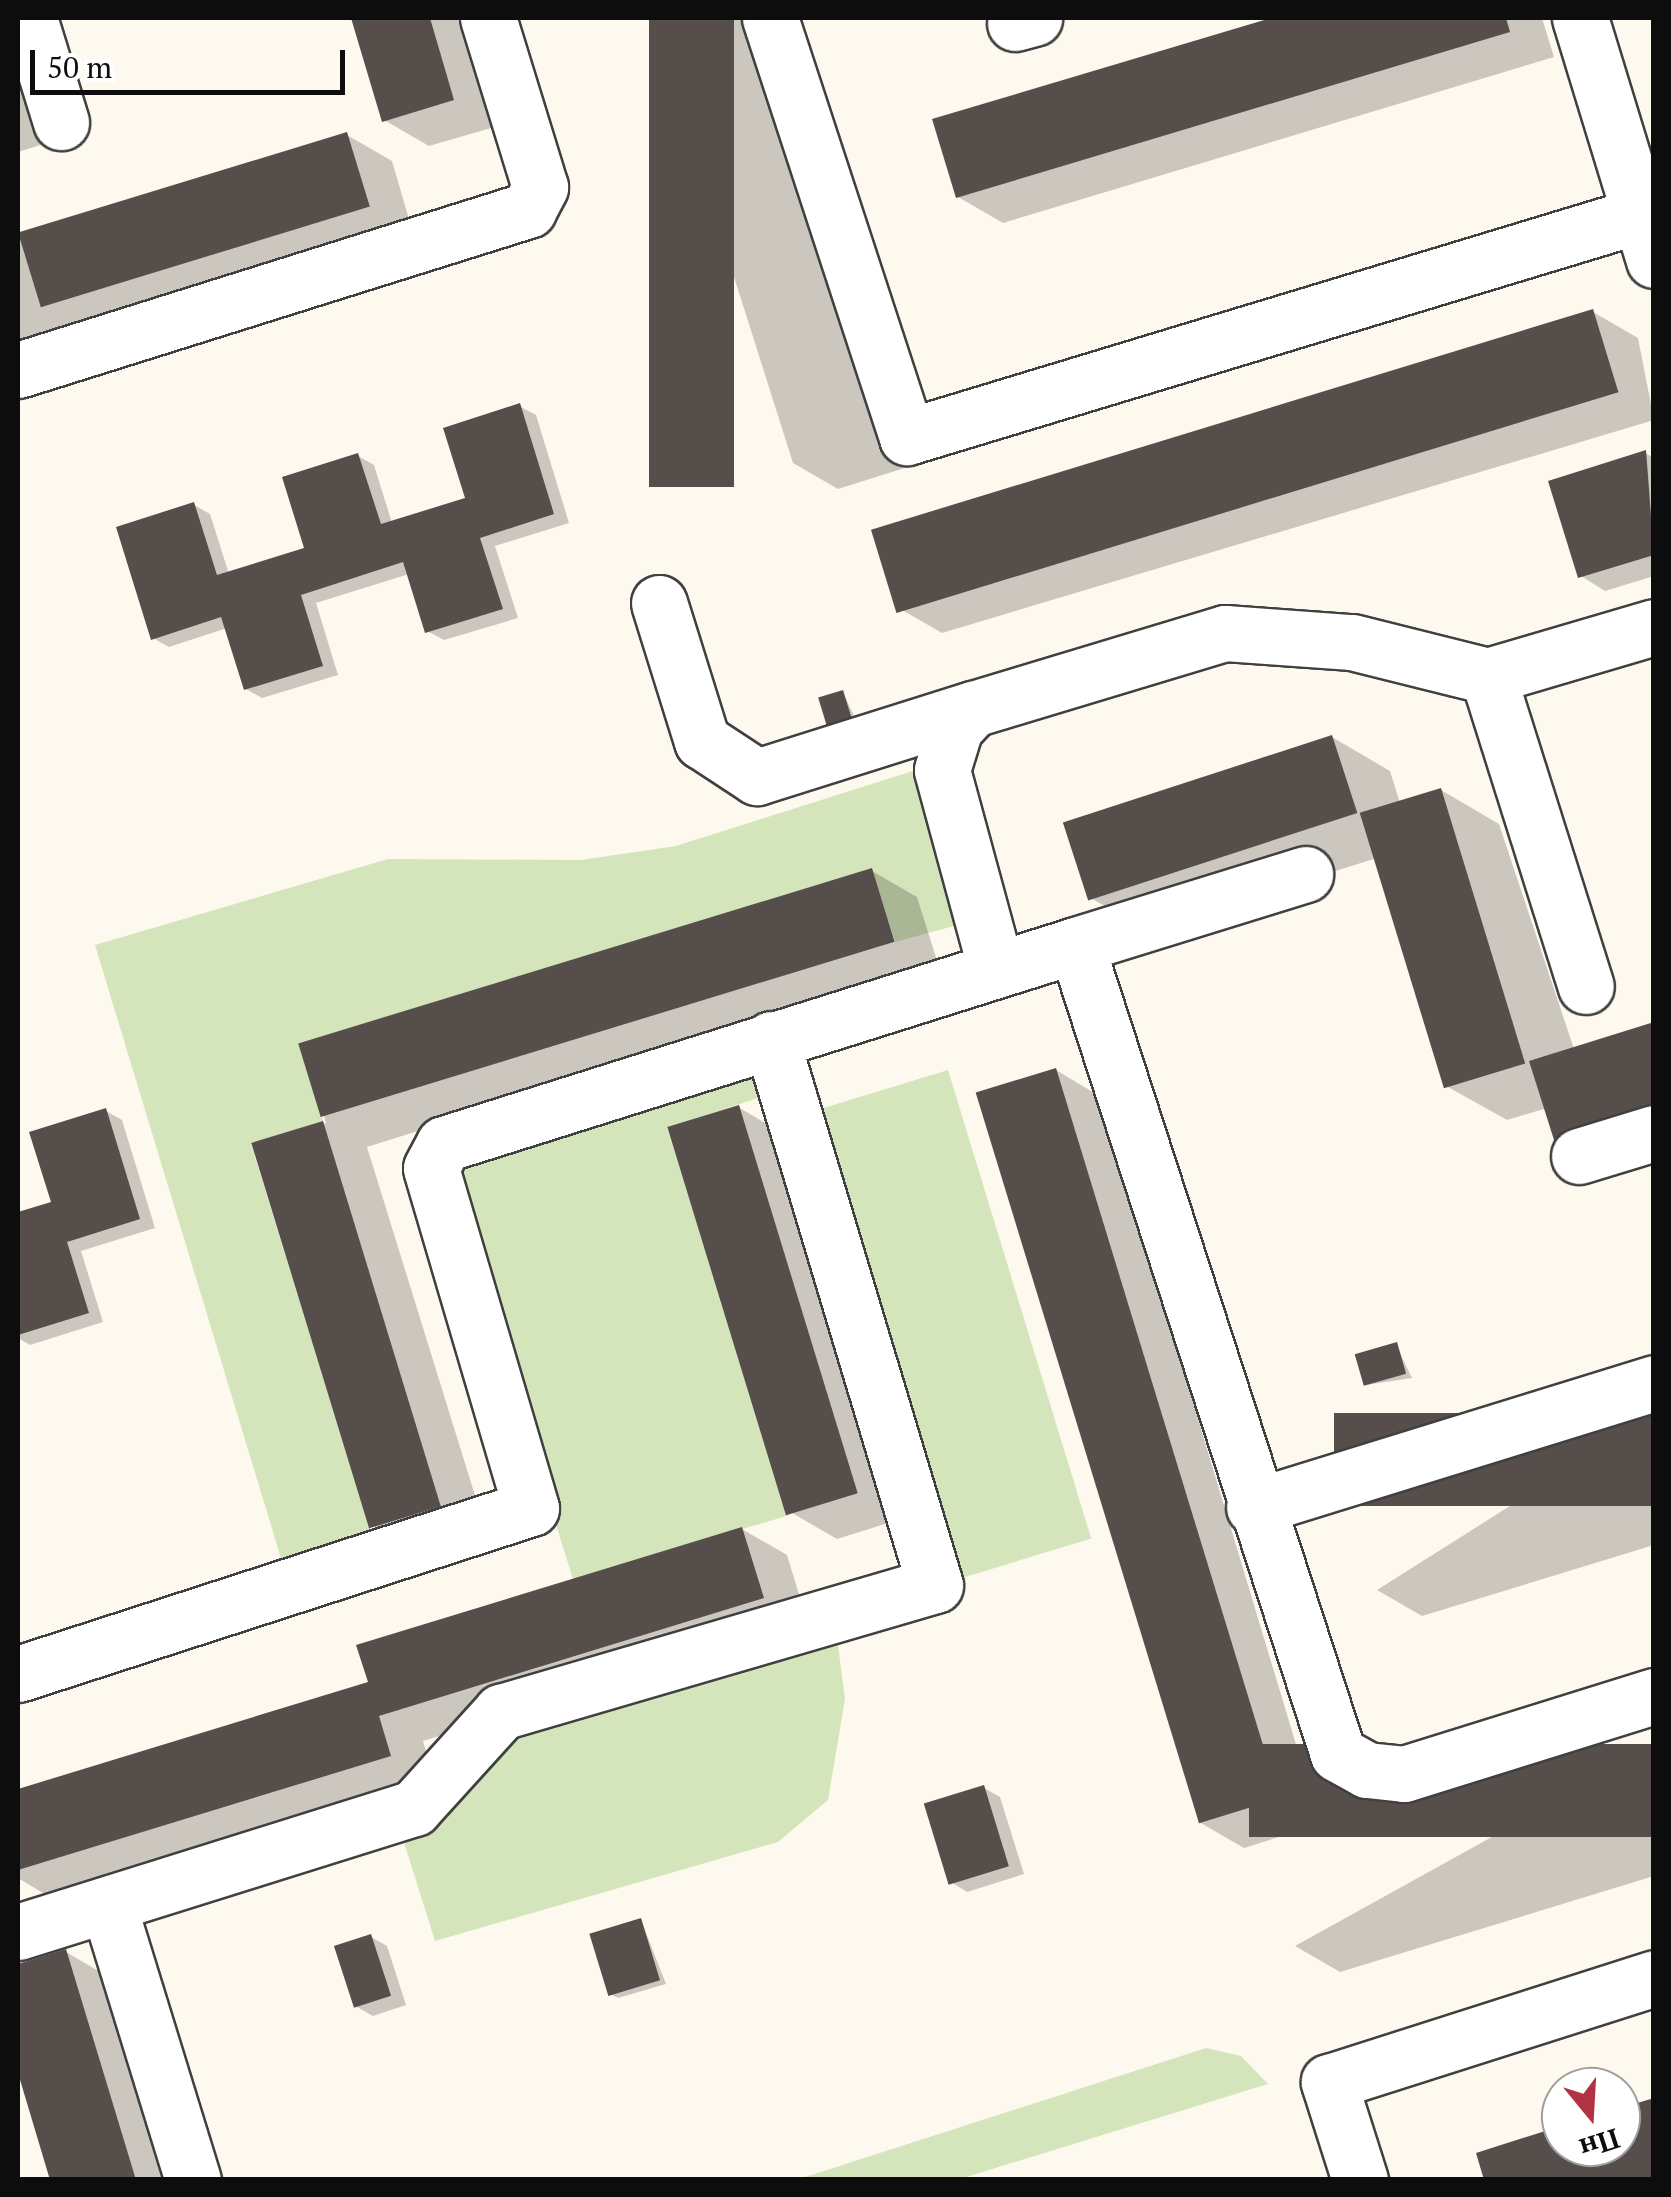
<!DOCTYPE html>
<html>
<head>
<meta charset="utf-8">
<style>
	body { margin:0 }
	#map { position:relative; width:1671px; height:2197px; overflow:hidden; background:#fef9ef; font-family:"PT Serif",serif }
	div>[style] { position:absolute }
	.green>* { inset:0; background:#d5e5bb; transform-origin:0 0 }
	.shadow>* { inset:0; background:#0003 }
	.building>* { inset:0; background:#554e4b; transform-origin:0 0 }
	.roads { filter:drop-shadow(2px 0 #404040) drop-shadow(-2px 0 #404040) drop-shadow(0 2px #404040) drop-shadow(0 -2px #404040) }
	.minor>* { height:55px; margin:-27.5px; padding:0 27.5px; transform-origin:27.5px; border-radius:27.5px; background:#fff }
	span { translate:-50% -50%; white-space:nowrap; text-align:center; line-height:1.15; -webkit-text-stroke:10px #fff; paint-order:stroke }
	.frame { position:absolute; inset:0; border:20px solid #0d0d0d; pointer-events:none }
	.north { position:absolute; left:1541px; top:2067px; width:100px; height:100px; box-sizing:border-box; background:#fff; border:2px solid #9e9e9e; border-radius:50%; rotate:162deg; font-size:28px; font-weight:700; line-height:40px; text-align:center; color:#0d0d0d }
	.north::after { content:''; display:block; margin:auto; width:35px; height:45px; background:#b13243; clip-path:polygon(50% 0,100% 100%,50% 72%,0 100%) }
	.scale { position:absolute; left:30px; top:50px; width:315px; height:45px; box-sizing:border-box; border:5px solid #0d0d0d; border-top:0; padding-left:12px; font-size:30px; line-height:35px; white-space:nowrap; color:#0d0d0d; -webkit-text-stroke:8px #fff; paint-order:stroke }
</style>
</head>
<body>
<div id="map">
	<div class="green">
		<i style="clip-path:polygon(919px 769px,965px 923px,895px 942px,872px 868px,300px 1047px,323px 1121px,251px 1144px,373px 1538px,283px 1565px,95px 945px,388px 859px,581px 860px,676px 846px)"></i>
		<i style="clip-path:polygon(761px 1053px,773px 1093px,667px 1128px,790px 1515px,573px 1579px,441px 1157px)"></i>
		<i style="left:948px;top:1070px;width:490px;height:148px;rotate:73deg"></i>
		<i style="clip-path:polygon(838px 1645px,845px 1699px,828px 1800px,778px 1842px,435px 1941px,401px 1833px,512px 1731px)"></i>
		<i style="clip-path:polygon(1206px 2048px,1241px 2056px,1268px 2084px,960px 2179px,799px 2179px)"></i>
	</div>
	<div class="shadow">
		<i style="clip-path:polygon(18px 18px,79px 133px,18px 152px)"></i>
		<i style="clip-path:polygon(354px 18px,466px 18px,498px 126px,429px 146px,384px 120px)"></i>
		<i style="clip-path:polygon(652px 18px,769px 18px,911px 466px,838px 489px,793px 463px)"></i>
		<i style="clip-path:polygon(1279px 18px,1542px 18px,1554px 57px,1003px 223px,958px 197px,935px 121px)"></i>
		<i style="clip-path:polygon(347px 135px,392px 161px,413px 233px,18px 394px,18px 234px)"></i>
		<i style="clip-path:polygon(1593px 312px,1638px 338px,1654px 420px,942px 633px,897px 607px)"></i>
		<i style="clip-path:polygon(519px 406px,536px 415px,569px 523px,495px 546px,518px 618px,444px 640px,427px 631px,409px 574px,316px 603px,338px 675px,262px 698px,246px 689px,227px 628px,169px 647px,153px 638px,194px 505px,210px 514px,229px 574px,307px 550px,358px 456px,374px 465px,392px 523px,468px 499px)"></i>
		<i style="clip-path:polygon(1645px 453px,1654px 458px,1654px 576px,1605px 591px,1581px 576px)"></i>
		<i style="clip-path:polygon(843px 692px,859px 727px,838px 733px)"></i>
		<i style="clip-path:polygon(1332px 737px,1390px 771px,1400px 803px,1441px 790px,1499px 824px,1615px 1172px,1556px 1138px,1547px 1108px,1507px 1120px,1448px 1087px,1377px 858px,1147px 930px,1089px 897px)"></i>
		<i style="clip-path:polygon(872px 871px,917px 897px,939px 967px,367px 1147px,486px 1531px,418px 1552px,373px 1526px,254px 1145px,326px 1123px,303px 1048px)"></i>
		<i style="clip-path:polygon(1056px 1070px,1101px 1097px,1320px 1824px,1244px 1848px,1199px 1822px)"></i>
		<i style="clip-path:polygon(738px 1107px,784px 1134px,904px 1518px,837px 1539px,792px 1513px)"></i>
		<i style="clip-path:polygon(106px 1111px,122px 1120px,155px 1228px,81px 1251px,103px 1322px,30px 1345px,18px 1338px,18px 1215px,54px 1203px)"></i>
		<i style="clip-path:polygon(1396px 1345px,1412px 1378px,1366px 1385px)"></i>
		<i style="clip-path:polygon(1654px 1415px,1654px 1545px,1422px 1616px,1377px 1590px)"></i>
		<i style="clip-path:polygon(742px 1529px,787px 1555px,808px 1624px,423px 1741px,435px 1782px,53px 1899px,18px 1878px,18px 1792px,371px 1684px)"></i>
		<i style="clip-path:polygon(1654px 1747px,1654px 1876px,1340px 1972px,1295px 1946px)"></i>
		<i style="clip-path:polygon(984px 1788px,1000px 1797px,1024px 1874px,967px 1892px,951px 1882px)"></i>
		<i style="clip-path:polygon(641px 1920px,666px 1984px,618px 1998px,610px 1994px)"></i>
		<i style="clip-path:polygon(371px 1937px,387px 1946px,406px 2005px,373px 2016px,357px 2007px)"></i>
		<i style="clip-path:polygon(66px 1952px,124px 1986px,183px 2180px,52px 2180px,18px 2064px,18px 1967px)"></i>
	</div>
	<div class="building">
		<i style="clip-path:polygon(351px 18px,430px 18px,454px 100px,382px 122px)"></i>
		<i style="left:649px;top:18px;width:85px;height:469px"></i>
		<i style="clip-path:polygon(1271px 18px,1506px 18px,1510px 32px,956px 198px,932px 119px)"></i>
		<i style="left:347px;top:132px;width:78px;height:344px;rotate:73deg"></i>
		<i style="left:1593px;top:309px;width:87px;height:755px;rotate:73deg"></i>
		<i style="clip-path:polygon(520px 403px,554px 514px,480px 538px,503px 609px,425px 633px,403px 562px,301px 595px,323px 666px,244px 690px,221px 617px,151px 640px,116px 527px,194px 502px,217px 575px,304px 548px,282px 477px,358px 453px,381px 524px,465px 498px,443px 428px)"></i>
		<i style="clip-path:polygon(1646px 450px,1654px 555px,1578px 578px,1548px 481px)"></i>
		<i style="left:843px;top:690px;width:34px;height:26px;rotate:73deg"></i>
		<i style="left:1332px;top:735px;width:82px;height:283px;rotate:72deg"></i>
		<i style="left:1441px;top:788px;width:288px;height:85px;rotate:73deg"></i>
		<i style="left:872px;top:868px;width:77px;height:600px;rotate:73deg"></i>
		<i style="clip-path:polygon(1654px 1022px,1654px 1109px,1554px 1140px,1529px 1061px)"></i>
		<i style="left:1056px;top:1068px;width:764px;height:84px;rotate:73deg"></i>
		<i style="left:739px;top:1105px;width:406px;height:75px;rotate:73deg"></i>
		<i style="clip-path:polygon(106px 1108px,140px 1219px,67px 1242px,89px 1313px,18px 1335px,18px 1212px,51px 1202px,29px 1132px)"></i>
		<i style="left:323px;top:1121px;width:403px;height:75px;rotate:73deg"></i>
		<i style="left:1397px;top:1342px;width:33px;height:44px;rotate:74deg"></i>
		<i style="left:1654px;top:1413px;width:93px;height:320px;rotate:90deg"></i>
		<i style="clip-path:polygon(742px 1527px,764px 1598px,379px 1716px,391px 1756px,18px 1870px,18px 1789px,368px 1682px,356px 1645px)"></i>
		<i style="left:1654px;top:1744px;width:93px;height:405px;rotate:90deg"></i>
		<i style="left:984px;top:1785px;width:85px;height:63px;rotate:73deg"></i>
		<i style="left:641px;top:1918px;width:65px;height:54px;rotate:73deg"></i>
		<i style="left:371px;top:1934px;width:65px;height:39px;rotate:72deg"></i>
		<i style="clip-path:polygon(66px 1949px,136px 2180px,50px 2180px,18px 2073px,18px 1964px)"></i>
		<i style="clip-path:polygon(1654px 2098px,1654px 2180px,1484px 2180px,1476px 2153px,1561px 2126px,1561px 2147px,1621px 2147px,1621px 2108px)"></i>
	</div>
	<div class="roads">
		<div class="minor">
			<i style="left:29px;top:18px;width:109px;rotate:72.9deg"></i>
			<i style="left:770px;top:18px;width:441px;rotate:71.9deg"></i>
			<i style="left:907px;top:437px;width:766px;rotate:-16.85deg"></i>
			<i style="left:1580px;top:18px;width:253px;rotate:73deg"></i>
			<i style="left:1015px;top:23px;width:20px;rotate:-15deg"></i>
			<i style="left:18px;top:370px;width:535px;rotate:-17.42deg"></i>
			<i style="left:528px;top:210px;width:26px;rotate:-62deg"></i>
			<i style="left:540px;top:187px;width:177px;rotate:-107.1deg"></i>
			<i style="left:659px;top:603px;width:145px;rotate:72.7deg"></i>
			<i style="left:702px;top:741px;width:66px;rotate:33.2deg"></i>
			<i style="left:757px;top:777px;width:226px;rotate:-17.5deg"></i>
			<i style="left:1488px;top:676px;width:325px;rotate:72.5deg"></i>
			<i style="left:1076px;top:945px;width:240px;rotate:-17.2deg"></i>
			<i style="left:996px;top:969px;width:206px;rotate:-105.2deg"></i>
			<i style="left:942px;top:770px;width:44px;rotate:-72.8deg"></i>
			<i style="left:955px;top:728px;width:26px;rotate:-47deg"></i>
			<i style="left:973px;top:709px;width:263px;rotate:-16.8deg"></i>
			<i style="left:1225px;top:633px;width:127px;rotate:4.1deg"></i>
			<i style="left:1352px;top:642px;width:140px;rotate:14deg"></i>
			<i style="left:1488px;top:676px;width:173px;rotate:-16.4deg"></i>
			<i style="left:1579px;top:1156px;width:78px;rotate:-17deg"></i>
			<i style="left:1254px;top:1507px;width:419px;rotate:-17.2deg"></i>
			<i style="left:18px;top:1674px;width:539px;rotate:-17.93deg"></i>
			<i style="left:531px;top:1508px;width:354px;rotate:-106.4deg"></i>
			<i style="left:431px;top:1168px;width:27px;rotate:-62deg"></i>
			<i style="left:444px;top:1144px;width:663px;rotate:-17.48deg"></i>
			<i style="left:1076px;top:945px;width:850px;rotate:72.06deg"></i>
			<i style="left:1338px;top:1754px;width:33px;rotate:29deg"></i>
			<i style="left:1367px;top:1770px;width:37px;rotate:6deg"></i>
			<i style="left:1404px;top:1774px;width:262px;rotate:-17.3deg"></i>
			<i style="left:108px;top:1904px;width:289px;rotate:72.9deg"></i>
			<i style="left:18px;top:1932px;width:415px;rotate:-17.4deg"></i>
			<i style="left:414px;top:1808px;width:130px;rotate:-47.8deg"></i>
			<i style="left:501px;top:1712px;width:452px;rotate:-16.3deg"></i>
			<i style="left:935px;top:1585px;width:570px;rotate:-106.72deg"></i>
			<i style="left:1360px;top:2180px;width:103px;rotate:-107.6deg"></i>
			<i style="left:1329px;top:2082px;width:341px;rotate:-17.7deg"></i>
		</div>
	</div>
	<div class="frame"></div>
	<div class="north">Пн</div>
	<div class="scale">50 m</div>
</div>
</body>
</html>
